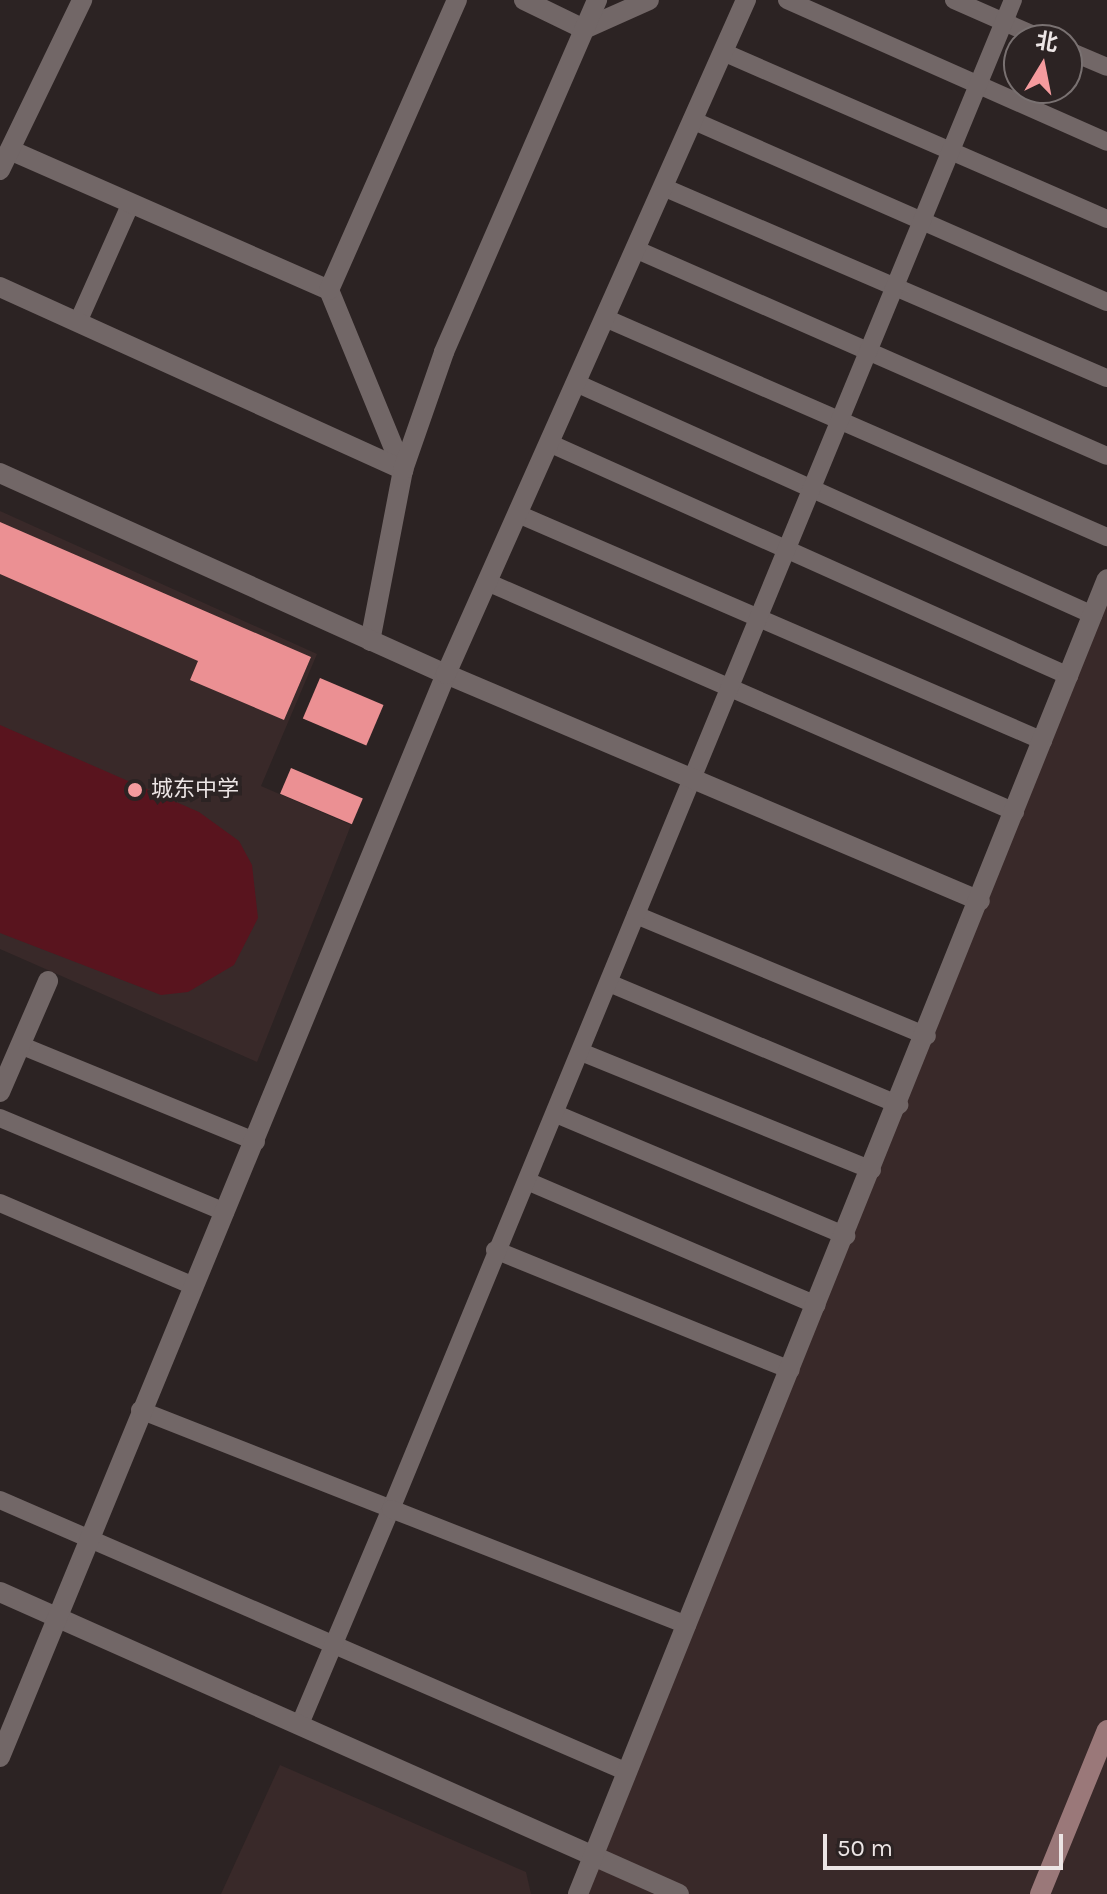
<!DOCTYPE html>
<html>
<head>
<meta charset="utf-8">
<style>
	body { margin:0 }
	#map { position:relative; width:1107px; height:1894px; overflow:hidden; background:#2c2323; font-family:Karla,"Noto Sans SC",sans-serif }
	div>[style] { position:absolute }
	.built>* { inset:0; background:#392929 }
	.green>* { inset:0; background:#59141e }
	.building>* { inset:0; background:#eb9093; transform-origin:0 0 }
	.service>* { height:18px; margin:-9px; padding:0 9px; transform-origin:9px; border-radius:9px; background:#726767 }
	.minor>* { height:20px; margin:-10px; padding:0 10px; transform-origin:10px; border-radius:10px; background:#726767 }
	.tertiary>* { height:20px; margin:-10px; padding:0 10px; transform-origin:10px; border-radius:10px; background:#726767 }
	.secondary>* { height:20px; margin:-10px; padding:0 10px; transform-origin:10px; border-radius:10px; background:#9a7879 }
	.dots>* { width:22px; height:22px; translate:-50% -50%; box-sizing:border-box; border:4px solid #2c2323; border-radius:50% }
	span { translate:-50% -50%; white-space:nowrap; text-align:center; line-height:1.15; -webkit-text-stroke:8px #2c2323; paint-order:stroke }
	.poi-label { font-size:22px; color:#ece5e5 }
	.left { translate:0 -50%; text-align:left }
	.north { position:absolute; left:1003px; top:24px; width:80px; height:80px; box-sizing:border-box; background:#2c2323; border:2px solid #797171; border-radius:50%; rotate:10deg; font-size:22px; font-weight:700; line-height:32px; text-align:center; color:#ece5e5 }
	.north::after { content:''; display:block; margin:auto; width:28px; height:36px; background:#f59b9e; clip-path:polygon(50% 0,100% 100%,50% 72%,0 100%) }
	.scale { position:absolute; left:823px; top:1834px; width:240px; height:36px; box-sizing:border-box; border:4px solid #ece5e5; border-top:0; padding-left:10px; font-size:24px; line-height:28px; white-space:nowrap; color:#ece5e5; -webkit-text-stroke:6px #2c2323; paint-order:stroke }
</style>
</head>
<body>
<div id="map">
	<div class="built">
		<i style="clip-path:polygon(0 511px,317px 654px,261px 786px,351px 825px,257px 1062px,0 949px)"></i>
		<i style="clip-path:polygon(1107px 579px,1107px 1894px,578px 1894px)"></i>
		<i style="clip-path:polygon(280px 1765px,526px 1872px,531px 1894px,221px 1894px)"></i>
	</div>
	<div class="green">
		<i style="clip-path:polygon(0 725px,199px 812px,239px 841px,252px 865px,258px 918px,234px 965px,188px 992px,161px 995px,0 933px)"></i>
	</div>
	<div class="building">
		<i style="clip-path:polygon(0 522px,311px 657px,284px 720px,190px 680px,198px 661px,0 574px)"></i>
		<i style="left:320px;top:678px;width:69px;height:44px;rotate:23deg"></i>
		<i style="left:291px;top:768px;width:78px;height:28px;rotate:23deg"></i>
	</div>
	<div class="service">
		<i style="left:787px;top:0;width:350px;rotate:23.9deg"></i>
		<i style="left:954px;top:0;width:99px;rotate:23.7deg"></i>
		<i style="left:1067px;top:50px;width:43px;rotate:23deg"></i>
		<i style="left:723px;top:52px;width:419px;rotate:23.5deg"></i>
		<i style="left:692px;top:120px;width:453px;rotate:23.7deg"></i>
		<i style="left:663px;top:187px;width:483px;rotate:23.3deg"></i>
		<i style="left:635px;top:249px;width:515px;rotate:23.68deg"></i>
		<i style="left:605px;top:318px;width:548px;rotate:23.57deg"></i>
		<i style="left:78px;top:322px;width:130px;rotate:-66deg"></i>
		<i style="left:576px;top:383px;width:567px;rotate:24.17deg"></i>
		<i style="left:549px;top:443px;width:570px;rotate:24.14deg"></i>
		<i style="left:518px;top:514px;width:572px;rotate:23.38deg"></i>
		<i style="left:487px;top:582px;width:576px;rotate:23.54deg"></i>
		<i style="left:636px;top:915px;width:315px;rotate:22.6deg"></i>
		<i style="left:609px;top:983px;width:315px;rotate:22.8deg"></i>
		<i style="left:20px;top:1045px;width:255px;rotate:22.3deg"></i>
		<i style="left:581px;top:1052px;width:314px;rotate:22.1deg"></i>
		<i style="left:556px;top:1114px;width:315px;rotate:22.8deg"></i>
		<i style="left:0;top:1118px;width:244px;rotate:22.7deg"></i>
		<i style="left:527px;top:1181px;width:315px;rotate:23.2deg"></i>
		<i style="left:0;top:1203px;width:211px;rotate:23.2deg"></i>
		<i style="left:495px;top:1250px;width:319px;rotate:22.1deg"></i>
		<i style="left:140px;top:1410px;width:270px;rotate:21.5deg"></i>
		<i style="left:391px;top:1509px;width:1632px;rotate:-67.6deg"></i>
		<i style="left:0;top:1500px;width:683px;rotate:23.45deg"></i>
		<i style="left:300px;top:1724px;width:233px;rotate:-67.1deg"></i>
		<i style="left:391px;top:1509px;width:318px;rotate:21.4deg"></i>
	</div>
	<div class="minor">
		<i style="left:524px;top:0;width:67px;rotate:25.8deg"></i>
		<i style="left:584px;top:29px;width:71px;rotate:-24deg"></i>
		<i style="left:10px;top:150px;width:348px;rotate:23.7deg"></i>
		<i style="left:329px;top:290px;width:195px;rotate:67.7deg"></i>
		<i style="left:0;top:170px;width:189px;rotate:-64.2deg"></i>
		<i style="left:0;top:287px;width:443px;rotate:24.4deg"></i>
		<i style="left:403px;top:470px;width:174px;rotate:100.9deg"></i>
		<i style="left:329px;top:290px;width:317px;rotate:-66.2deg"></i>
		<i style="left:403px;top:470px;width:125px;rotate:-70.8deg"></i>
		<i style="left:444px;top:352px;width:384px;rotate:-66.5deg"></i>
		<i style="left:0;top:473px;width:489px;rotate:24.3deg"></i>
	</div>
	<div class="tertiary">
		<i style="left:446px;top:674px;width:580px;rotate:23.03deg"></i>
		<i style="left:0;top:1092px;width:121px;rotate:-66.6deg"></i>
		<i style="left:0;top:1592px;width:743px;rotate:23.98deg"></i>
		<i style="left:0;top:1757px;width:1171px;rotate:-67.62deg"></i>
		<i style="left:446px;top:674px;width:738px;rotate:-66.01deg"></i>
		<i style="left:578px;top:1894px;width:1417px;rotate:-68.09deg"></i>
	</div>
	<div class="secondary">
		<i style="left:1040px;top:1894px;width:177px;rotate:-67.8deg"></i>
	</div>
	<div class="dots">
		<i style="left:135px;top:790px;background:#f59b9e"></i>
	</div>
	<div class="poi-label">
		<span class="left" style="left:151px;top:790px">城东中学</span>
	</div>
	<div class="north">北</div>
	<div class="scale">50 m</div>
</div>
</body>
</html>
